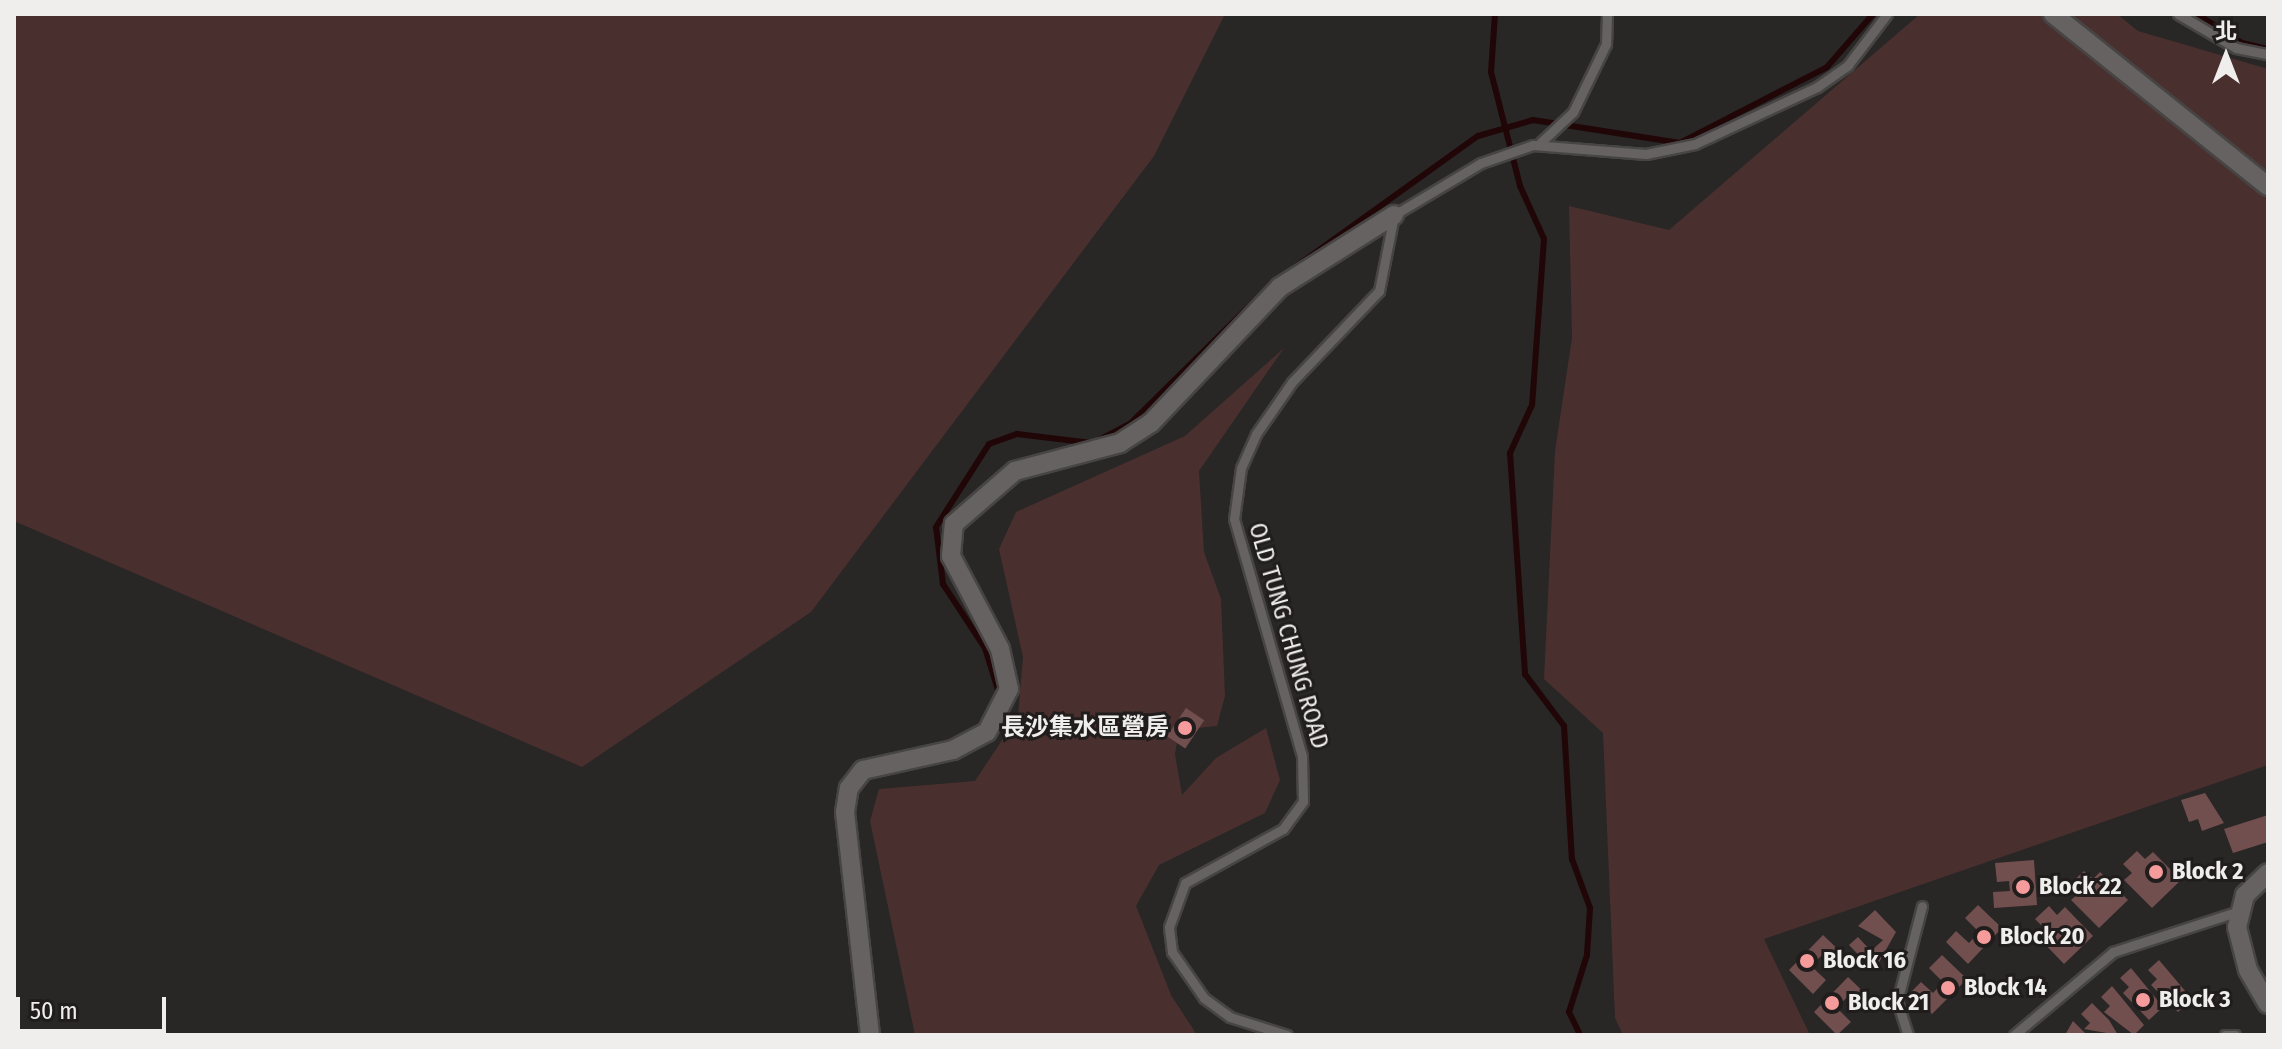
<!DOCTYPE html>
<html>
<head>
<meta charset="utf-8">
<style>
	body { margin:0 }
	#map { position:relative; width:2282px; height:1049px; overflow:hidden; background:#292626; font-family:"Fira Sans Condensed","Noto Sans TC",sans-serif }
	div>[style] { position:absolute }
	.green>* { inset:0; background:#4a2f2f }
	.stream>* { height:6px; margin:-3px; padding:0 3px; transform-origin:3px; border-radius:3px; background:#210607 }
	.building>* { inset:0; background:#714f4e; transform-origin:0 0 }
	.roads { filter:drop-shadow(2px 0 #474544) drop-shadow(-2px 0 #474544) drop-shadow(0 2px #474544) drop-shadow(0 -2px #474544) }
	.service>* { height:9px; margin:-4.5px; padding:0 4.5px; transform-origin:4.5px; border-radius:4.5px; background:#666262 }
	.minor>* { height:18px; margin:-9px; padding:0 9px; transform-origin:9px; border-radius:9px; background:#666262 }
	.dots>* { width:22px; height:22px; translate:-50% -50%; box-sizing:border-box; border:4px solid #201d1c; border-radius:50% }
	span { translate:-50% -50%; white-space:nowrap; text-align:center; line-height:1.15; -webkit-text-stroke:6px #201d1c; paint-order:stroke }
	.street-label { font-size:24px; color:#f0eeed }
	.poi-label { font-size:24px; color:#f0eeed; font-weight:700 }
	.right { translate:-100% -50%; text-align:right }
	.left { translate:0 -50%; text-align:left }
	.frame { position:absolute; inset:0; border:16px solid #f0eeed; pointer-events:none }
	.north { position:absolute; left:2186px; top:16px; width:80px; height:80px; -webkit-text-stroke:6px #201d1c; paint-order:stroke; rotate:0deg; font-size:22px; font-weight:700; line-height:32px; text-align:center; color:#f0eeed }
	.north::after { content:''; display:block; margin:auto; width:28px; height:36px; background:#f0eeed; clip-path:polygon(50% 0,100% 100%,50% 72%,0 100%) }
	.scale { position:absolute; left:16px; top:997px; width:150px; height:36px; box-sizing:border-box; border:4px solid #f0eeed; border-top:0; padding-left:10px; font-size:24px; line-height:28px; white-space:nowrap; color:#f0eeed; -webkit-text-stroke:6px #201d1c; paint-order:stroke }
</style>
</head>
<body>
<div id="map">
	<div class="green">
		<i style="clip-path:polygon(14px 14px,1225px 14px,1154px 156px,811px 612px,582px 767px,14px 521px)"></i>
		<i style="clip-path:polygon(1920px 14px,2117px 14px,2138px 31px,2268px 69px,2268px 765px,1764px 939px,1810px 1035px,1623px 1035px,1615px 1018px,1603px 733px,1544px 679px,1555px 451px,1572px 338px,1569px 206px,1669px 230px)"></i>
		<i style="clip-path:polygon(1284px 348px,1199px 471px,1204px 552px,1221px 599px,1225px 696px,1217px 726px,1179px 730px,1175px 754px,1182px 795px,1216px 758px,1266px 728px,1280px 780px,1265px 813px,1159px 865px,1136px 906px,1171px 995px,1197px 1035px,915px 1035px,870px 821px,879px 789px,975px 781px,1018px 716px,1023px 657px,999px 549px,1016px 512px,1185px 436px)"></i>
	</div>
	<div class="stream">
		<i style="left:1495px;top:14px;width:58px;rotate:93.9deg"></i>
		<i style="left:1491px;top:72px;width:118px;rotate:75.7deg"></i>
		<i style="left:1520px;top:186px;width:58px;rotate:65.6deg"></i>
		<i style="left:1544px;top:239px;width:166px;rotate:94.1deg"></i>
		<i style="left:1532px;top:405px;width:53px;rotate:114.6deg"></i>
		<i style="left:1510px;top:453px;width:222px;rotate:86.1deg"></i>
		<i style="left:1525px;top:674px;width:65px;rotate:53.1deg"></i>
		<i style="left:1564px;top:726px;width:133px;rotate:86.6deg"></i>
		<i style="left:1572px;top:859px;width:52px;rotate:69.8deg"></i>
		<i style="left:1590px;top:908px;width:47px;rotate:93.7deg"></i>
		<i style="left:1587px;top:955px;width:60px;rotate:107.5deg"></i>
		<i style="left:1569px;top:1012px;width:25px;rotate:64deg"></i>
		<i style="left:2197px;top:14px;width:54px;rotate:32.8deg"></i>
		<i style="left:2242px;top:43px;width:27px;rotate:13deg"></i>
		<i style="left:1294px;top:268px;width:226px;rotate:-35.7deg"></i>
		<i style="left:1478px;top:136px;width:57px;rotate:-16.2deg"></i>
		<i style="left:1533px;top:120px;width:149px;rotate:8.9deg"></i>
		<i style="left:1680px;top:143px;width:165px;rotate:-27.3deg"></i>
		<i style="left:1827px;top:67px;width:70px;rotate:-49deg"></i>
		<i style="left:1101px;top:439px;width:34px;rotate:-28deg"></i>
		<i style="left:1131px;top:423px;width:198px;rotate:-44.6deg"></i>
		<i style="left:999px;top:693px;width:47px;rotate:-107.3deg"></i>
		<i style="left:985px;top:648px;width:77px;rotate:-123.3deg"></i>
		<i style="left:943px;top:584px;width:57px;rotate:-97deg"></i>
		<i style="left:936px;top:527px;width:98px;rotate:-57.4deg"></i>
		<i style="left:989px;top:444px;width:30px;rotate:-20deg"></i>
		<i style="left:1017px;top:434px;width:75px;rotate:6.9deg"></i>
	</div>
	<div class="building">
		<i style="left:1186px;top:708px;width:22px;height:34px;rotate:34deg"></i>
		<i style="clip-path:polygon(2205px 793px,2224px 823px,2202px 831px,2198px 819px,2189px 822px,2181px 800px)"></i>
		<i style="clip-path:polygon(2268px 815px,2268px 842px,2233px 853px,2224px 829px)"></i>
		<i style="clip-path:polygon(2137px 851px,2145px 859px,2153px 852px,2181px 880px,2152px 908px,2124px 880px,2132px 873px,2123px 864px)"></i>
		<i style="clip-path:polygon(2034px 860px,2037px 905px,1994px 908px,1993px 892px,2010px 891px,2009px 881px,1997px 882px,1995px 863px)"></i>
		<i style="clip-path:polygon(2084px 871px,2093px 879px,2100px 872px,2128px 900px,2099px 928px,2071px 900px,2079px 893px,2070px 884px)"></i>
		<i style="clip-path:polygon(1978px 905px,2002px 928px,1968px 964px,1946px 942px,1956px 931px,1969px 943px,1979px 932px,1965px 918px)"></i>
		<i style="clip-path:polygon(2049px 906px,2057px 915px,2065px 907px,2093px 936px,2064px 964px,2036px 935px,2044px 928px,2035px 919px)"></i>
		<i style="clip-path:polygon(1875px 910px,1896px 932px,1874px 971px,1849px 945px,1858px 937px,1871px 951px,1883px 940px,1858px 926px)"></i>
		<i style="clip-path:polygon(1823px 935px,1845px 956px,1834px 967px,1822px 955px,1811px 966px,1826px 980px,1813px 994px,1789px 970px)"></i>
		<i style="clip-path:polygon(1942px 955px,1967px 979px,1932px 1014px,1910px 993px,1921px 982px,1933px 993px,1943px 982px,1929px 968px)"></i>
		<i style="clip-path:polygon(2159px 960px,2192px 999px,2178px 1012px,2151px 985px,2157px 979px,2148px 970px)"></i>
		<i style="clip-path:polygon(2131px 968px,2163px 1007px,2149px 1020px,2123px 993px,2129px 987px,2120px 978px)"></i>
		<i style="clip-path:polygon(1848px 977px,1870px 998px,1859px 1009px,1847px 997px,1837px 1008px,1851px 1022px,1837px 1035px,1814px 1012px)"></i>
		<i style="clip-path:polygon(2112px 986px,2144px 1025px,2134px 1035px,2104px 1012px,2110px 1006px,2101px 997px)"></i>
		<i style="clip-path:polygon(2092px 1003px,2109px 1020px,2118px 1035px,2084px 1029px,2090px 1023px,2081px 1014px)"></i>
		<i style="clip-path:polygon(2073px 1021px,2087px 1035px,2065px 1035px)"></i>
	</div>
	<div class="roads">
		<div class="service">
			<i style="left:2178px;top:14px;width:67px;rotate:30.4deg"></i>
			<i style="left:2236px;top:48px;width:33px;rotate:11deg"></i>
			<i style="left:1540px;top:143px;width:45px;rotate:-43.2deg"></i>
			<i style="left:1573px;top:112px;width:76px;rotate:-64.1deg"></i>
			<i style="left:1606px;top:44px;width:30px;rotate:-88deg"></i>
			<i style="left:1287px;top:1035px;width:60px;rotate:-162.5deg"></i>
			<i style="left:1230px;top:1017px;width:32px;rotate:-144deg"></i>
			<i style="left:1204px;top:998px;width:56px;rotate:-124.8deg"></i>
			<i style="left:1172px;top:952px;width:25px;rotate:-97deg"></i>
			<i style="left:1169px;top:927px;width:47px;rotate:-70deg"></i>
			<i style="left:1185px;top:883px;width:112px;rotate:-28.9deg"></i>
			<i style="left:1283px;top:829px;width:34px;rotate:-54deg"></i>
			<i style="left:1303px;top:801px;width:45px;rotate:-91.3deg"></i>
			<i style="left:1302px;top:756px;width:247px;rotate:-106deg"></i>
			<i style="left:1234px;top:519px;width:51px;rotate:-82.2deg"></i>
			<i style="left:1241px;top:468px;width:37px;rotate:-66deg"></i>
			<i style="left:1256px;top:434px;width:63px;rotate:-55.3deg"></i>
			<i style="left:1292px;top:382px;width:126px;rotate:-46.3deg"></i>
			<i style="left:1379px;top:291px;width:77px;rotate:-78.8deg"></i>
			<i style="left:1394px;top:215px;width:101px;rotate:-30.9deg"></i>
			<i style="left:1481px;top:163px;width:55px;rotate:-19.1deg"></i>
			<i style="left:1533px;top:145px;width:113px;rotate:4.6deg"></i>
			<i style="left:1646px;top:154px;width:50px;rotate:-11.5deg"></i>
			<i style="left:1695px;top:144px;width:135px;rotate:-25deg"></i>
			<i style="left:1817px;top:87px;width:38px;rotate:-35deg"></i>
			<i style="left:1848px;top:65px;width:64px;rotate:-52.6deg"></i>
			<i style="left:1908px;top:1035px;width:35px;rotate:-108deg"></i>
			<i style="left:1897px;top:1002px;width:99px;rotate:-75.4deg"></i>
			<i style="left:2014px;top:1035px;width:129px;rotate:-40deg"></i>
			<i style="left:2113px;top:952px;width:133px;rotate:-18deg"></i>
			<i style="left:2225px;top:1035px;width:10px"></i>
		</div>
		<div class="minor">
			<i style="left:2053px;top:14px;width:275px;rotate:38.7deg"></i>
			<i style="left:2268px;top:873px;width:32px;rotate:136deg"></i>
			<i style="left:2245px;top:895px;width:33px;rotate:104deg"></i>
			<i style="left:2237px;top:927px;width:44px;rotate:75.7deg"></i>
			<i style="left:2248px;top:970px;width:39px;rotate:60deg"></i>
			<i style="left:870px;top:1035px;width:224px;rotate:-96.4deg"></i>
			<i style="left:845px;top:812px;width:24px;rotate:-81deg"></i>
			<i style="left:849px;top:788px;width:23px;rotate:-52deg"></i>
			<i style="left:863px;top:770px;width:92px;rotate:-12.5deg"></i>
			<i style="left:953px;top:750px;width:38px;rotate:-28deg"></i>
			<i style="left:987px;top:732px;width:48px;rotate:-62.9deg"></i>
			<i style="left:1009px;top:689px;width:41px;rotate:-102.7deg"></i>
			<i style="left:1000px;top:649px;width:105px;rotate:-117.8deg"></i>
			<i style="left:951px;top:556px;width:32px;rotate:-85deg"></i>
			<i style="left:954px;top:524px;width:81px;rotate:-41deg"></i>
			<i style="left:1015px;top:471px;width:109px;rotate:-14.9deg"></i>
			<i style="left:1120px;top:443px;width:37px;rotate:-33deg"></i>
			<i style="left:1151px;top:423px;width:187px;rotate:-46.5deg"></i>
			<i style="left:1280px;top:287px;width:135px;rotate:-32.3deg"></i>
		</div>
	</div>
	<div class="dots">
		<i style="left:1185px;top:728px;background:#f59b9b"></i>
		<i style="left:2156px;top:872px;background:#f59b9b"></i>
		<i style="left:2023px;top:887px;background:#f59b9b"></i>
		<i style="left:1984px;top:937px;background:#f59b9b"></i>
		<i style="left:1807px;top:961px;background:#f59b9b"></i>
		<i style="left:1948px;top:988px;background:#f59b9b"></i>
		<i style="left:2143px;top:1000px;background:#f59b9b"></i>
		<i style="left:1832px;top:1003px;background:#f59b9b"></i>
	</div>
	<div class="street-label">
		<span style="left:1288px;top:636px;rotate:74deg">OLD TUNG CHUNG ROAD</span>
	</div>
	<div class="poi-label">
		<span class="right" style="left:1169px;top:728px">長沙集水區營房</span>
		<span class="left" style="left:2172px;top:872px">Block 2</span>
		<span class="left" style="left:2039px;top:887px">Block 22</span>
		<span class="left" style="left:2000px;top:937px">Block 20</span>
		<span class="left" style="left:1823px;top:961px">Block 16</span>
		<span class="left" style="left:1964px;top:988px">Block 14</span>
		<span class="left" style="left:2159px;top:1000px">Block 3</span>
		<span class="left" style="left:1848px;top:1003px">Block 21</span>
	</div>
	<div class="frame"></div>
	<div class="north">北</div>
	<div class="scale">50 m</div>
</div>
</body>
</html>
